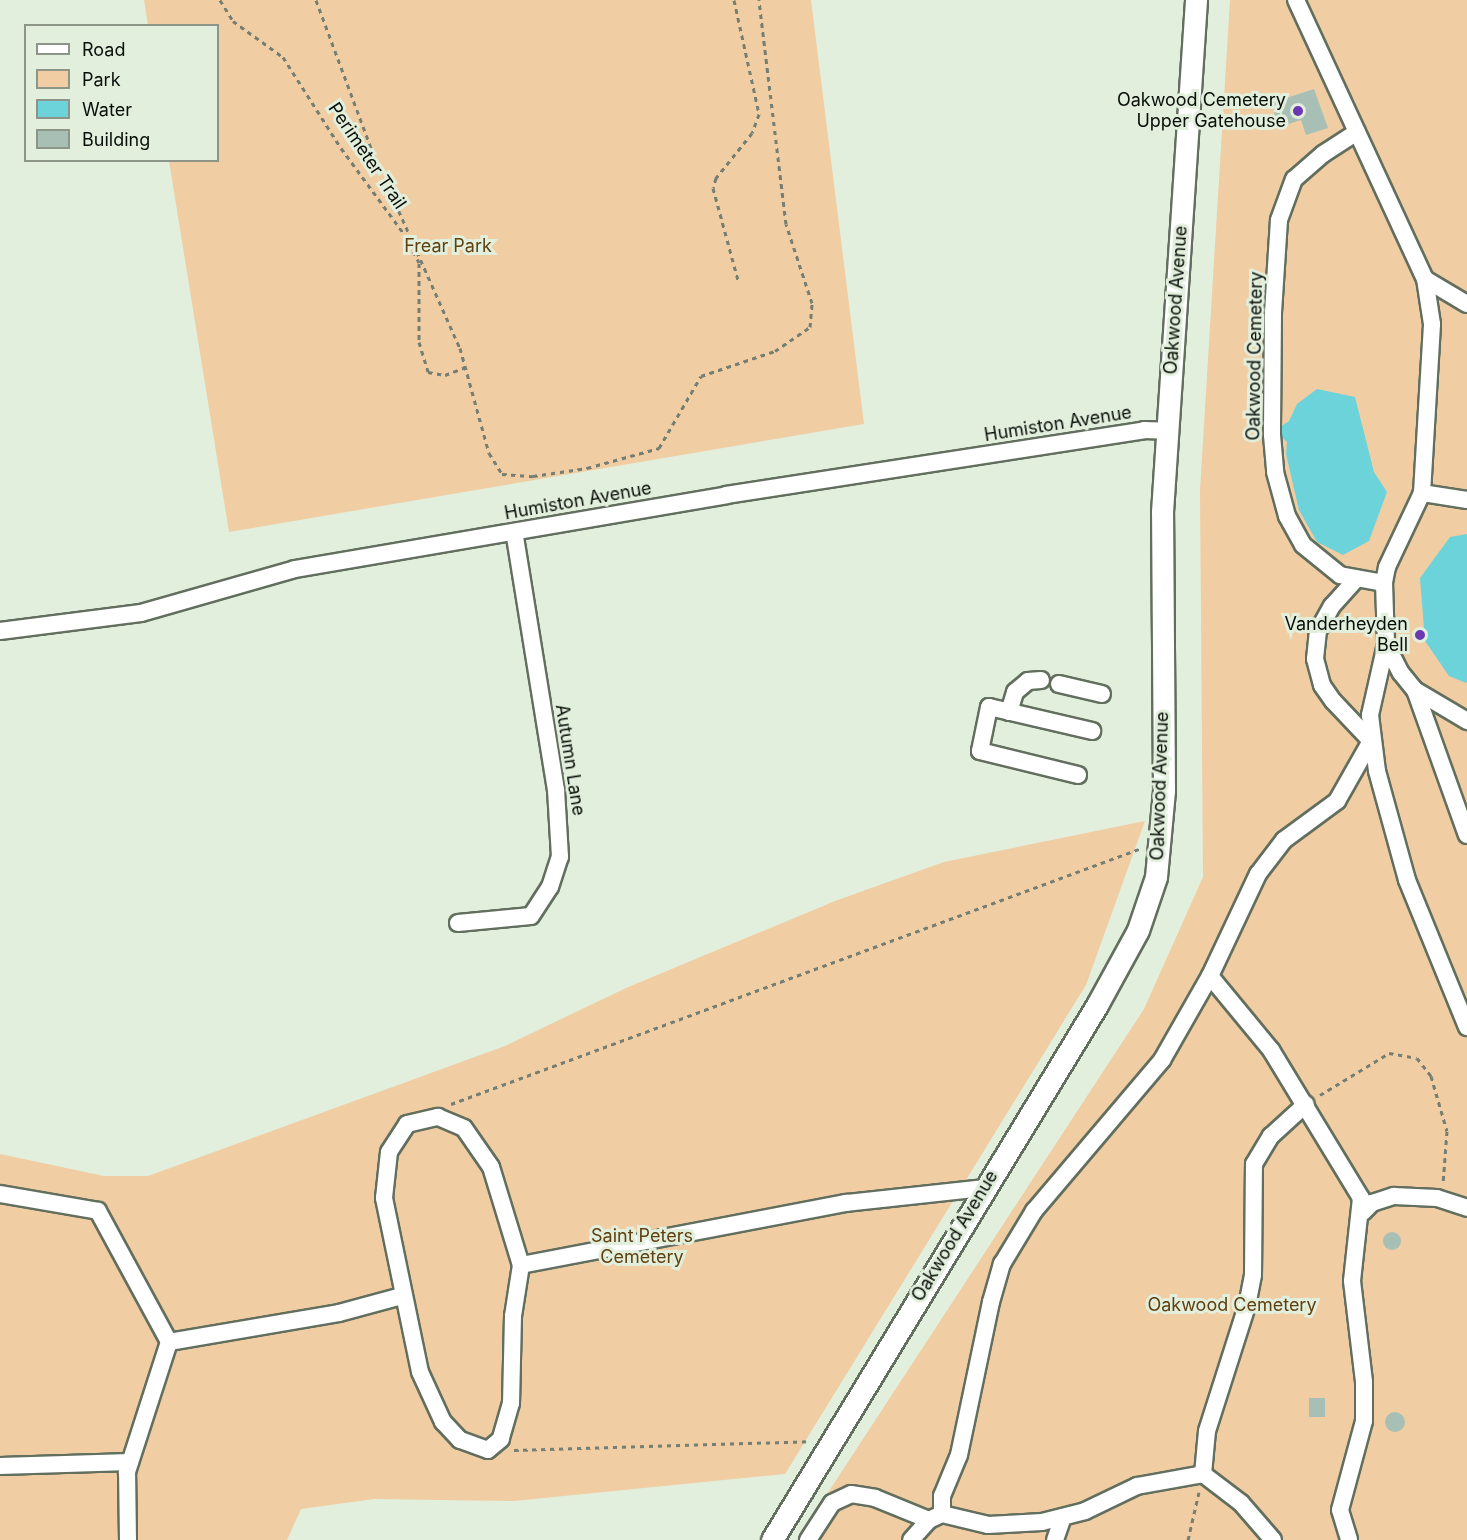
<!DOCTYPE html>
<html>
<head>
<meta charset="utf-8">
<style>
	body { margin:0 }
	#map { position:relative; width:1467px; height:1540px; overflow:hidden; background:#e2efdd; font-family:Inter,sans-serif }
	div>[style] { position:absolute }
	.green>* { inset:0; background:#f0cda3 }
	.water>* { inset:0; background:#6dd3db }
	.building>* { inset:0; background:#a8bfb6; transform-origin:0 0 }
	.round { border-radius:50% }
	.path>* { height:3px; margin-top:-1.5px; transform-origin:0; background:repeating-linear-gradient(90deg,#757e72 0 4.5px,transparent 0 9px) }
	.roads { filter:drop-shadow(2px 0 #626e5e) drop-shadow(-2px 0 #626e5e) drop-shadow(0 2px #626e5e) drop-shadow(0 -2px #626e5e) }
	.minor>* { height:16px; margin:-8px; padding:0 8px; transform-origin:8px; border-radius:8px; background:#fff }
	.major>* { height:21px; margin:-10.5px; padding:0 10.5px; transform-origin:10.5px; border-radius:10.5px; background:#fff }
	.dots>* { width:16px; height:16px; translate:-50% -50%; box-sizing:border-box; border:3px solid #e2efdd; border-radius:50% }
	span { translate:-50% -50%; white-space:nowrap; text-align:center; line-height:1.15; -webkit-text-stroke:6px #e2efdd; paint-order:stroke }
	.poi-label { font-size:18px; color:#0a0e09 }
	.right { translate:-100% -50%; text-align:right }
	.street-label { font-size:18px; color:#0a0e09 }
	.park-label { font-size:18px; color:#604010 }
	.legend { position:absolute; left:24px; top:24px; width:195px; height:138px; box-sizing:border-box; background:#e2efdd; border:2px solid #8c9588; margin:0; padding:8px 10px; list-style:none; font-size:18px; color:#0a0e09 }
	.legend li { display:flex; align-items:center; gap:12px; height:30px }
	.legend b { width:30px; border:2px solid #8c9588 }
</style>
</head>
<body>
<div id="map">
	<div class="green">
		<i style="clip-path:polygon(144px 0,811px 0,864px 424px,229px 532px,169px 161px,218px 160px,218px 26px,148px 25px)"></i>
		<i style="clip-path:polygon(1230px 0,1467px 0,1467px 1540px,797px 1540px,1144px 1009px,1203px 877px,1200px 490px)"></i>
		<i style="clip-path:polygon(1145px 821px,1086px 985px,785px 1474px,514px 1501px,374px 1499px,301px 1509px,287px 1540px,0 1540px,0 1154px,104px 1176px,148px 1176px,505px 1046px,626px 988px,835px 901px,944px 862px)"></i>
	</div>
	<div class="water">
		<i style="clip-path:polygon(1317px 389px,1355px 397px,1374px 472px,1387px 492px,1369px 541px,1343px 555px,1317px 542px,1299px 510px,1286px 454px,1287px 442px,1280px 435px,1280px 427px,1289px 421px,1297px 404px)"></i>
		<i style="clip-path:polygon(1467px 534px,1467px 682px,1466px 683px,1449px 676px,1425px 641px,1420px 578px,1450px 537px)"></i>
	</div>
	<div class="building">
		<i style="clip-path:polygon(1314px 89px,1328px 128px,1306px 135px,1301px 120px,1279px 127px,1271px 103px)"></i>
		<i class="round" style="left:1383px;top:1232px;width:18px;height:18px"></i>
		<i style="left:1309px;top:1398px;width:16px;height:19px"></i>
		<i class="round" style="left:1385px;top:1412px;width:20px;height:20px"></i>
	</div>
	<div class="path">
		<i style="left:220px;top:0;width:25px;rotate:58deg"></i>
		<i style="left:233px;top:21px;width:62px;rotate:35.8deg"></i>
		<i style="left:283px;top:57px;width:108px;rotate:57.5deg"></i>
		<i style="left:341px;top:148px;width:108px;rotate:53.7deg"></i>
		<i style="left:405px;top:235px;width:31px;rotate:63deg"></i>
		<i style="left:419px;top:263px;width:79px;rotate:90deg"></i>
		<i style="left:419px;top:342px;width:31px;rotate:73deg"></i>
		<i style="left:428px;top:372px;width:17px;rotate:10deg"></i>
		<i style="left:445px;top:375px;width:22px;rotate:-21deg"></i>
		<i style="left:316px;top:0;width:163px;rotate:69.6deg"></i>
		<i style="left:373px;top:153px;width:214px;rotate:66deg"></i>
		<i style="left:460px;top:348px;width:109px;rotate:74.6deg"></i>
		<i style="left:489px;top:453px;width:25px;rotate:58deg"></i>
		<i style="left:502px;top:474px;width:31px;rotate:4deg"></i>
		<i style="left:533px;top:476px;width:55px;rotate:-8.4deg"></i>
		<i style="left:587px;top:468px;width:75px;rotate:-15.5deg"></i>
		<i style="left:659px;top:448px;width:83px;rotate:-59.7deg"></i>
		<i style="left:701px;top:376px;width:78px;rotate:-18.7deg"></i>
		<i style="left:775px;top:351px;width:42px;rotate:-34.4deg"></i>
		<i style="left:810px;top:327px;width:24px;rotate:-85deg"></i>
		<i style="left:812px;top:303px;width:83px;rotate:-108.2deg"></i>
		<i style="left:786px;top:224px;width:226px;rotate:-96.9deg"></i>
		<i style="left:734px;top:0;width:117px;rotate:77.6deg"></i>
		<i style="left:759px;top:114px;width:20px;rotate:110deg"></i>
		<i style="left:752px;top:133px;width:58px;rotate:128.7deg"></i>
		<i style="left:716px;top:178px;width:10px;rotate:107deg"></i>
		<i style="left:713px;top:188px;width:95px;rotate:74.8deg"></i>
		<i style="left:1320px;top:1095px;width:81px;rotate:-31.3deg"></i>
		<i style="left:1389px;top:1053px;width:28px;rotate:10deg"></i>
		<i style="left:1417px;top:1058px;width:23px;rotate:52deg"></i>
		<i style="left:1431px;top:1076px;width:57px;rotate:73.8deg"></i>
		<i style="left:1447px;top:1131px;width:53px;rotate:94.3deg"></i>
		<i style="left:451px;top:1104px;width:734px;rotate:-20.34deg"></i>
		<i style="left:514px;top:1450px;width:296px;rotate:-1.7deg"></i>
		<i style="left:1188px;top:1540px;width:49px;rotate:-77.1deg"></i>
	</div>
	<div class="roads">
		<div class="minor">
			<i style="left:1296px;top:0;width:307px;rotate:65.2deg"></i>
			<i style="left:1425px;top:279px;width:49px;rotate:30.8deg"></i>
			<i style="left:1357px;top:132px;width:40px;rotate:147.1deg"></i>
			<i style="left:1323px;top:154px;width:38px;rotate:139deg"></i>
			<i style="left:1294px;top:179px;width:44px;rotate:110.1deg"></i>
			<i style="left:1279px;top:220px;width:94px;rotate:93.7deg"></i>
			<i style="left:1273px;top:314px;width:121px;rotate:90.5deg"></i>
			<i style="left:1272px;top:435px;width:37px;rotate:85deg"></i>
			<i style="left:1275px;top:472px;width:46px;rotate:74.7deg"></i>
			<i style="left:1287px;top:516px;width:33px;rotate:61deg"></i>
			<i style="left:1303px;top:545px;width:48px;rotate:39deg"></i>
			<i style="left:1340px;top:575px;width:45px;rotate:10.3deg"></i>
			<i style="left:1422px;top:493px;width:169px;rotate:-86.6deg"></i>
			<i style="left:1432px;top:324px;width:46px;rotate:-98.8deg"></i>
			<i style="left:1467px;top:500px;width:46px;rotate:-171.2deg"></i>
			<i style="left:1422px;top:493px;width:82px;rotate:115.3deg"></i>
			<i style="left:1387px;top:567px;width:16px;rotate:101deg"></i>
			<i style="left:1384px;top:583px;width:61px;rotate:88.1deg"></i>
			<i style="left:1386px;top:644px;width:33px;rotate:63deg"></i>
			<i style="left:1401px;top:673px;width:22px;rotate:51deg"></i>
			<i style="left:1415px;top:690px;width:61px;rotate:30.8deg"></i>
			<i style="left:0;top:631px;width:142px;rotate:-7.3deg"></i>
			<i style="left:141px;top:613px;width:160px;rotate:-15.9deg"></i>
			<i style="left:295px;top:569px;width:437px;rotate:-9.7deg"></i>
			<i style="left:726px;top:495px;width:423px;rotate:-8.8deg"></i>
			<i style="left:1144px;top:430px;width:23px;rotate:2deg"></i>
			<i style="left:1386px;top:644px;width:73px;rotate:102.7deg"></i>
			<i style="left:1370px;top:715px;width:56px;rotate:82.9deg"></i>
			<i style="left:1377px;top:771px;width:113px;rotate:74.6deg"></i>
			<i style="left:1407px;top:880px;width:159px;rotate:67.8deg"></i>
			<i style="left:1059px;top:684px;width:44px;rotate:13.1deg"></i>
			<i style="left:1415px;top:690px;width:154px;rotate:70.3deg"></i>
			<i style="left:1009px;top:712px;width:21px;rotate:-73deg"></i>
			<i style="left:1015px;top:692px;width:17px;rotate:-40deg"></i>
			<i style="left:1028px;top:681px;width:13px;rotate:-4deg"></i>
			<i style="left:1078px;top:775px;width:101px;rotate:-166.2deg"></i>
			<i style="left:980px;top:751px;width:45px;rotate:-78.4deg"></i>
			<i style="left:989px;top:707px;width:106px;rotate:13.1deg"></i>
			<i style="left:458px;top:923px;width:73px;rotate:-5.5deg"></i>
			<i style="left:531px;top:916px;width:35px;rotate:-57deg"></i>
			<i style="left:550px;top:887px;width:32px;rotate:-72deg"></i>
			<i style="left:560px;top:857px;width:67px;rotate:-93.4deg"></i>
			<i style="left:556px;top:790px;width:261px;rotate:-99.2deg"></i>
			<i style="left:1210px;top:976px;width:96px;rotate:50.5deg"></i>
			<i style="left:1271px;top:1050px;width:173px;rotate:58.7deg"></i>
			<i style="left:1361px;top:1198px;width:83px;rotate:96.2deg"></i>
			<i style="left:1352px;top:1281px;width:102px;rotate:83.2deg"></i>
			<i style="left:1364px;top:1382px;width:39px;rotate:90deg"></i>
			<i style="left:1364px;top:1421px;width:92px;rotate:105.1deg"></i>
			<i style="left:1340px;top:1510px;width:31px;rotate:73deg"></i>
			<i style="left:438px;top:1117px;width:28px;rotate:23deg"></i>
			<i style="left:464px;top:1128px;width:47px;rotate:55.3deg"></i>
			<i style="left:491px;top:1167px;width:102px;rotate:73deg"></i>
			<i style="left:521px;top:1265px;width:52px;rotate:98.9deg"></i>
			<i style="left:513px;top:1316px;width:87px;rotate:91.3deg"></i>
			<i style="left:511px;top:1403px;width:37px;rotate:106deg"></i>
			<i style="left:501px;top:1439px;width:17px;rotate:140deg"></i>
			<i style="left:488px;top:1450px;width:30px;rotate:-160deg"></i>
			<i style="left:460px;top:1440px;width:25px;rotate:-133deg"></i>
			<i style="left:443px;top:1422px;width:55px;rotate:-114.7deg"></i>
			<i style="left:420px;top:1372px;width:178px;rotate:-101.7deg"></i>
			<i style="left:384px;top:1198px;width:46px;rotate:-83.8deg"></i>
			<i style="left:389px;top:1152px;width:33px;rotate:-57deg"></i>
			<i style="left:407px;top:1124px;width:32px;rotate:-13deg"></i>
			<i style="left:0;top:1194px;width:99px;rotate:9.8deg"></i>
			<i style="left:98px;top:1211px;width:149px;rotate:61.5deg"></i>
			<i style="left:1363px;top:1212px;width:13px;rotate:-45deg"></i>
			<i style="left:1372px;top:1203px;width:23px;rotate:-18deg"></i>
			<i style="left:1394px;top:1196px;width:43px;rotate:2.7deg"></i>
			<i style="left:1437px;top:1198px;width:32px;rotate:18deg"></i>
			<i style="left:521px;top:1265px;width:331px;rotate:-10.8deg"></i>
			<i style="left:846px;top:1203px;width:139px;rotate:-6.2deg"></i>
			<i style="left:0;top:1466px;width:130px;rotate:-1.8deg"></i>
			<i style="left:1203px;top:1474px;width:43px;rotate:-84.7deg"></i>
			<i style="left:1207px;top:1431px;width:131px;rotate:-72.3deg"></i>
			<i style="left:1247px;top:1306px;width:32px;rotate:-79deg"></i>
			<i style="left:1253px;top:1275px;width:111px;rotate:-89.5deg"></i>
			<i style="left:1254px;top:1164px;width:33px;rotate:-59deg"></i>
			<i style="left:1271px;top:1136px;width:47px;rotate:-42.4deg"></i>
			<i style="left:942px;top:1514px;width:18px;rotate:-90deg"></i>
			<i style="left:942px;top:1496px;width:44px;rotate:-67.5deg"></i>
			<i style="left:959px;top:1455px;width:156px;rotate:-78.2deg"></i>
			<i style="left:991px;top:1302px;width:40px;rotate:-74deg"></i>
			<i style="left:1002px;top:1264px;width:62px;rotate:-58.9deg"></i>
			<i style="left:1034px;top:1211px;width:198px;rotate:-49.7deg"></i>
			<i style="left:1162px;top:1060px;width:97px;rotate:-60.3deg"></i>
			<i style="left:1210px;top:976px;width:113px;rotate:-64.8deg"></i>
			<i style="left:1258px;top:874px;width:43px;rotate:-52.6deg"></i>
			<i style="left:1284px;top:840px;width:66px;rotate:-36.3deg"></i>
			<i style="left:1337px;top:801px;width:69px;rotate:-60.5deg"></i>
			<i style="left:1371px;top:741px;width:55px;rotate:-133.5deg"></i>
			<i style="left:1333px;top:701px;width:19px;rotate:-125deg"></i>
			<i style="left:1322px;top:685px;width:27px;rotate:-105deg"></i>
			<i style="left:1315px;top:659px;width:28px;rotate:-84deg"></i>
			<i style="left:1318px;top:631px;width:29px;rotate:-61deg"></i>
			<i style="left:1332px;top:606px;width:36px;rotate:-48deg"></i>
			<i style="left:128px;top:1540px;width:68px;rotate:-90.8deg"></i>
			<i style="left:127px;top:1472px;width:137px;rotate:-72.1deg"></i>
			<i style="left:169px;top:1342px;width:172px;rotate:-9.7deg"></i>
			<i style="left:339px;top:1313px;width:65px;rotate:-15.1deg"></i>
			<i style="left:808px;top:1540px;width:44px;rotate:-57deg"></i>
			<i style="left:832px;top:1503px;width:21px;rotate:-25deg"></i>
			<i style="left:851px;top:1494px;width:24px;rotate:9deg"></i>
			<i style="left:875px;top:1498px;width:58px;rotate:22.2deg"></i>
			<i style="left:911px;top:1540px;width:27px;rotate:-48deg"></i>
			<i style="left:929px;top:1520px;width:14px;rotate:-25deg"></i>
			<i style="left:942px;top:1514px;width:47px;rotate:13.4deg"></i>
			<i style="left:988px;top:1525px;width:54px;rotate:-3.2deg"></i>
			<i style="left:1042px;top:1522px;width:44px;rotate:-14.3deg"></i>
			<i style="left:1085px;top:1511px;width:58px;rotate:-25.7deg"></i>
			<i style="left:1137px;top:1486px;width:67px;rotate:-10.3deg"></i>
			<i style="left:1203px;top:1474px;width:48px;rotate:37.3deg"></i>
			<i style="left:1241px;top:1503px;width:49px;rotate:49.1deg"></i>
			<i style="left:1055px;top:1540px;width:24px;rotate:-71deg"></i>
		</div>
		<div class="major">
			<i style="left:772px;top:1540px;width:626px;rotate:-58.72deg"></i>
			<i style="left:1097px;top:1005px;width:85px;rotate:-61.3deg"></i>
			<i style="left:1138px;top:930px;width:56px;rotate:-71.2deg"></i>
			<i style="left:1156px;top:877px;width:87px;rotate:-84.7deg"></i>
			<i style="left:1164px;top:790px;width:278px;rotate:-90.4deg"></i>
			<i style="left:1162px;top:512px;width:513px;rotate:-86.2deg"></i>
		</div>
	</div>
	<div class="dots">
		<i style="left:1298px;top:111px;background:#6c38af"></i>
		<i style="left:1420px;top:635px;background:#6c38af"></i>
	</div>
	<div class="poi-label">
		<span class="right" style="left:1286px;top:111px">Oakwood Cemetery<br>Upper Gatehouse</span>
		<span class="right" style="left:1408px;top:635px">Vanderheyden<br>Bell</span>
	</div>
	<div class="street-label">
		<span style="left:367px;top:156px;rotate:56deg">Perimeter Trail</span>
		<span style="left:1176px;top:300px;rotate:-86deg">Oakwood Avenue</span>
		<span style="left:1255px;top:356px;rotate:-89deg">Oakwood Cemetery</span>
		<span style="left:1058px;top:424px;rotate:-9deg">Humiston Avenue</span>
		<span style="left:578px;top:501px;rotate:-10deg">Humiston Avenue</span>
		<span style="left:570px;top:760px;rotate:81deg">Autumn Lane</span>
		<span style="left:1160px;top:786px;rotate:-88deg">Oakwood Avenue</span>
		<span style="left:955px;top:1236px;rotate:-59deg">Oakwood Avenue</span>
	</div>
	<div class="park-label">
		<span style="left:448px;top:246px">Frear Park</span>
		<span style="left:642px;top:1247px">Saint Peters<br>Cemetery</span>
		<span style="left:1232px;top:1305px">Oakwood Cemetery</span>
	</div>
	<ul class="legend">
	<li><b style="height:8px;background:#fff"></b>Road</li>
	<li><b style="height:16px;background:#f0cda3"></b>Park</li>
	<li><b style="height:16px;background:#6dd3db"></b>Water</li>
	<li><b style="height:16px;background:#a8bfb6"></b>Building</li>
	</ul>
</div>
</body>
</html>
